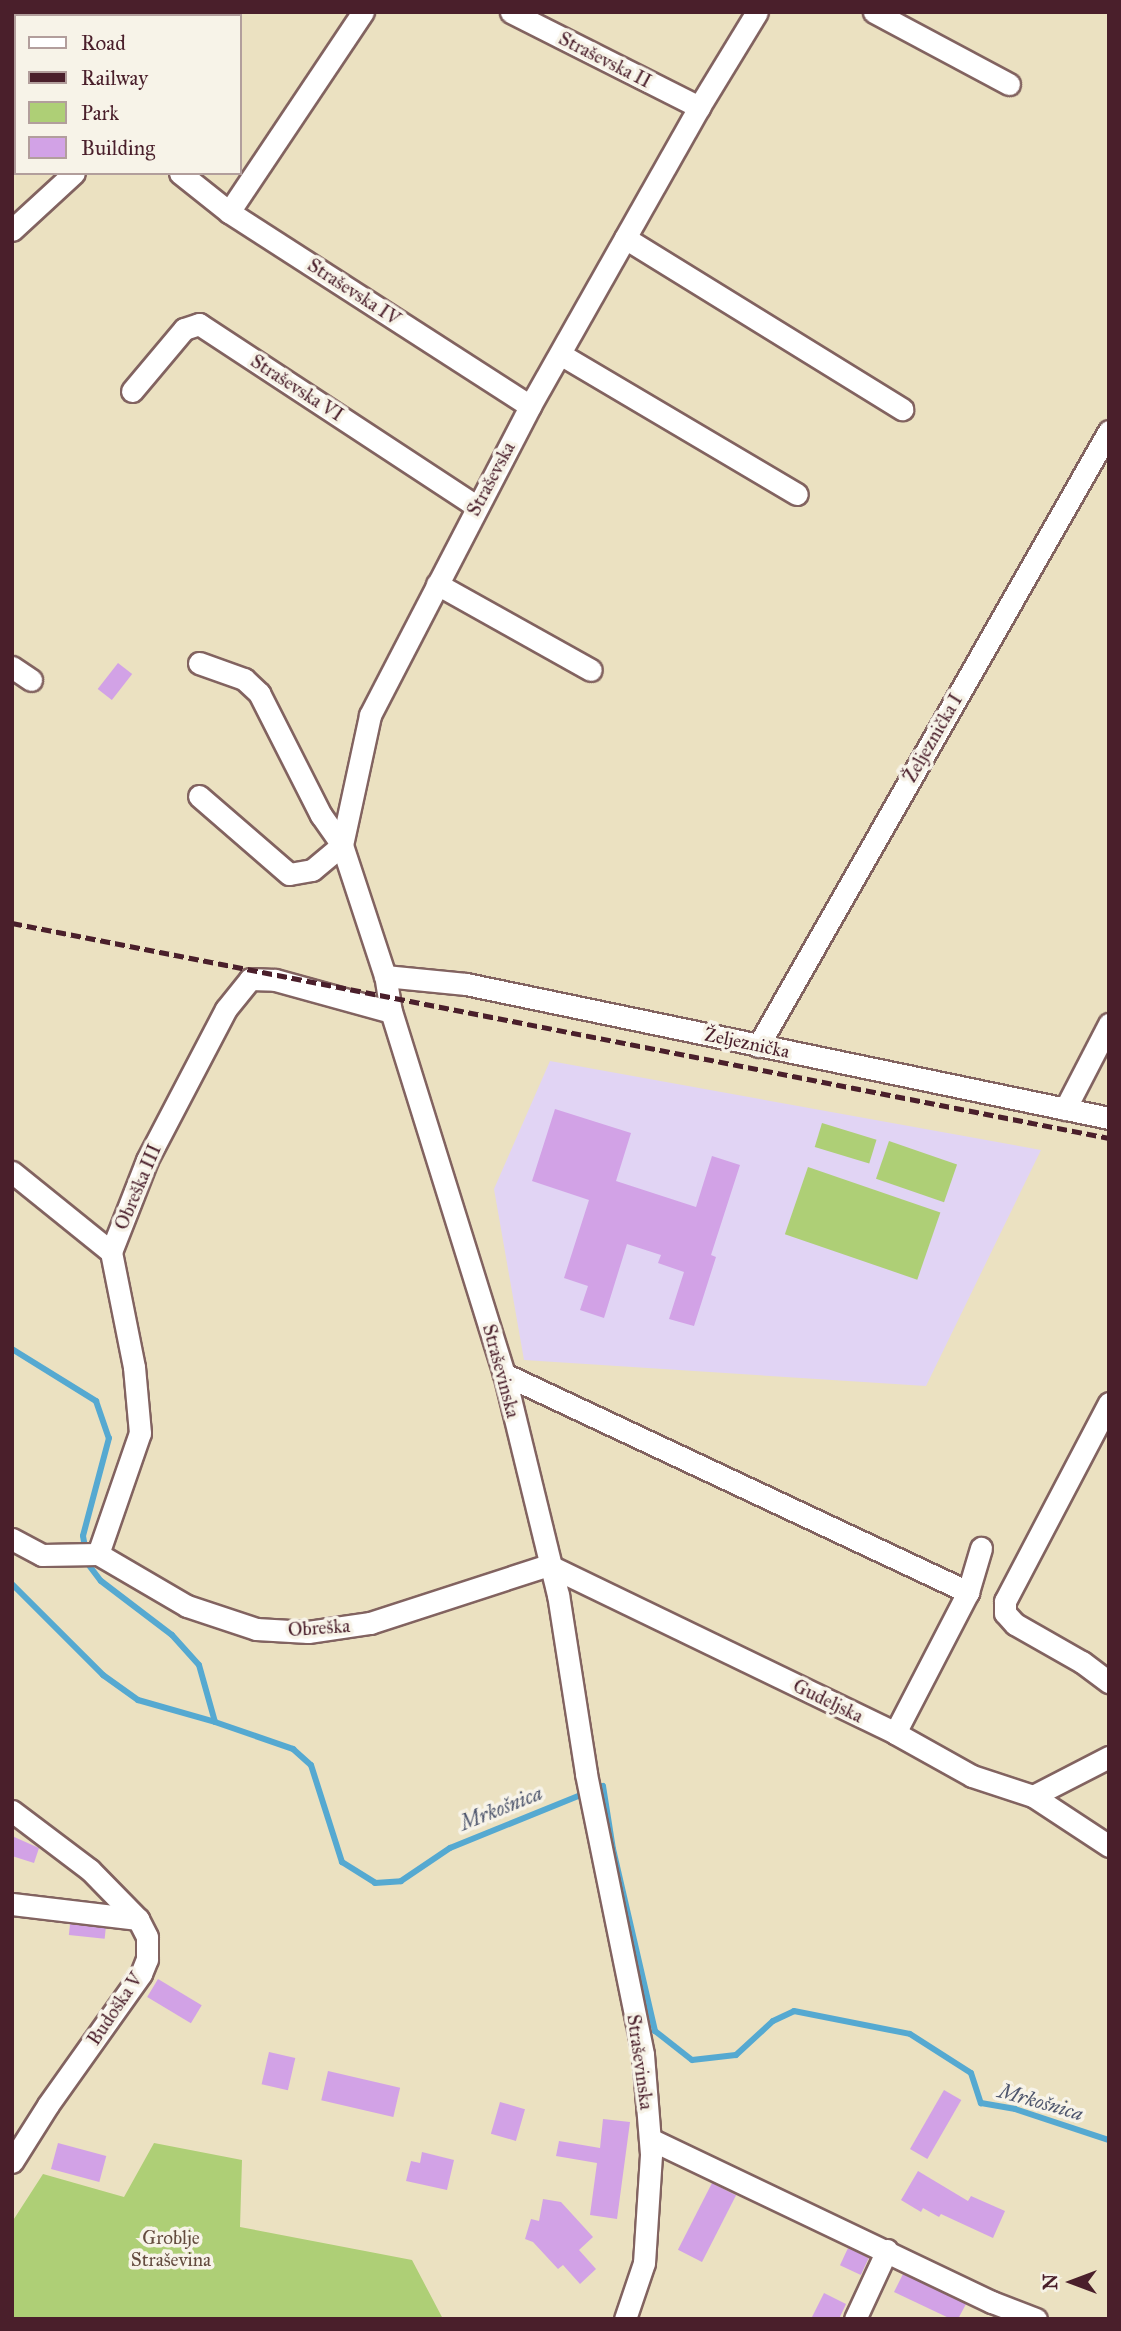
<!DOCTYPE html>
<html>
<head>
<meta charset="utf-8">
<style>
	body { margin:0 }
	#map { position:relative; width:1121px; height:2331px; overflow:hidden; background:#ebe1c1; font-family:"IM FELL Great Primer",serif }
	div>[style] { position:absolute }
	.built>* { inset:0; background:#e1d4f4 }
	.green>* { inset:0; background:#aecf76; transform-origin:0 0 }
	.stream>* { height:6px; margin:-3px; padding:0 3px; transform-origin:3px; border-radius:3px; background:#55a9d1 }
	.building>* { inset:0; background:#d2a2e6; transform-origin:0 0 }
	.roads { filter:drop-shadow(2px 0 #826360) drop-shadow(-2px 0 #826360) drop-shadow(0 2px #826360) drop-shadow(0 -2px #826360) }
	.street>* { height:21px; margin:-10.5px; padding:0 10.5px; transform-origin:10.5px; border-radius:10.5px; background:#fff }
	.rail>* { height:5px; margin-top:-2.5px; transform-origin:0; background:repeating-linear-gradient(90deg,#4a1f2b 0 10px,transparent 0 15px) }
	span { translate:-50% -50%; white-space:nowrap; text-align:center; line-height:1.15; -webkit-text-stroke:7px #f7f3e8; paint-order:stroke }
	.street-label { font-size:19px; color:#4a1f2b }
	.park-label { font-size:19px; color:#634b3e }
	.water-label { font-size:21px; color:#4e566d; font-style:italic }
	.frame { position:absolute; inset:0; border:14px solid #4a1f2b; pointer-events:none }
	.legend { position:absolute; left:14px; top:14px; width:228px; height:161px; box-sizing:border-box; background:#f7f3e8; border:2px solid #b29e9c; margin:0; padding:9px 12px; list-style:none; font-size:21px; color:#4a1f2b }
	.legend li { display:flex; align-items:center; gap:14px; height:35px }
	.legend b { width:35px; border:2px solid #b29e9c }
	.north { position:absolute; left:1037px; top:2247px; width:70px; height:70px; -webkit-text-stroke:5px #f7f3e8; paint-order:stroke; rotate:270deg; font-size:19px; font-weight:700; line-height:28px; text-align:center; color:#4a1f2b }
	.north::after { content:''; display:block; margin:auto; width:24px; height:32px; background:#4a1f2b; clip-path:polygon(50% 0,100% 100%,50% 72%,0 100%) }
</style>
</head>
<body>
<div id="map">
	<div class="built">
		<i style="clip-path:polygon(550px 1061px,1041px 1150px,926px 1386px,524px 1360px,494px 1189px)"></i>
	</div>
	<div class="green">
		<i style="left:822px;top:1123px;width:57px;height:25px;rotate:17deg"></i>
		<i style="left:889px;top:1141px;width:72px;height:40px;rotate:19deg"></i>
		<i style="left:808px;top:1167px;width:140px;height:71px;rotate:19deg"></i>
		<i style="clip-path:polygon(154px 2143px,242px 2160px,240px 2227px,412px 2260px,443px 2319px,12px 2319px,12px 2222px,43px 2174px,124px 2197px)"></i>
	</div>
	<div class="stream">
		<i style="left:12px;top:1349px;width:99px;rotate:31.8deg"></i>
		<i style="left:96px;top:1401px;width:39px;rotate:71deg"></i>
		<i style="left:109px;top:1438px;width:101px;rotate:104.9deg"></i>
		<i style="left:83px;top:1536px;width:28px;rotate:80deg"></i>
		<i style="left:88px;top:1564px;width:21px;rotate:53deg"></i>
		<i style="left:101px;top:1581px;width:89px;rotate:37.3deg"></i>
		<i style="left:172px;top:1635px;width:40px;rotate:48deg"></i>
		<i style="left:199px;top:1665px;width:59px;rotate:74.3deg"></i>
		<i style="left:215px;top:1722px;width:83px;rotate:19.1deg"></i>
		<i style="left:293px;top:1749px;width:24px;rotate:42deg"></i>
		<i style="left:311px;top:1765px;width:102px;rotate:72.3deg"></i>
		<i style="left:342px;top:1862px;width:39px;rotate:32deg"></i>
		<i style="left:375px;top:1883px;width:26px;rotate:-4deg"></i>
		<i style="left:401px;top:1881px;width:59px;rotate:-34deg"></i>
		<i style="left:450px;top:1848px;width:165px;rotate:-22.1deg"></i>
		<i style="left:603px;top:1786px;width:64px;rotate:81deg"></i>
		<i style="left:613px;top:1849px;width:187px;rotate:77deg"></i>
		<i style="left:655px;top:2031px;width:47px;rotate:38.1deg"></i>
		<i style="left:692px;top:2060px;width:44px;rotate:-6.5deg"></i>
		<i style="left:736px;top:2055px;width:50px;rotate:-42.6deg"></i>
		<i style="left:773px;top:2021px;width:23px;rotate:-25deg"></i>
		<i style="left:794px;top:2011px;width:118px;rotate:11.2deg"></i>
		<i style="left:910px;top:2034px;width:72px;rotate:32.6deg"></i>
		<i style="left:971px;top:2073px;width:32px;rotate:72deg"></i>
		<i style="left:981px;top:2103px;width:35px;rotate:10deg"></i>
		<i style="left:1015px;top:2109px;width:99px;rotate:18.3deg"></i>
		<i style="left:12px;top:1584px;width:129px;rotate:45deg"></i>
		<i style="left:103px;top:1675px;width:43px;rotate:35.5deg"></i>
		<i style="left:138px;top:1700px;width:80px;rotate:15.9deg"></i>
	</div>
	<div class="building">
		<i style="left:118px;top:663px;width:18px;height:33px;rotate:38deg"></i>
		<i style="clip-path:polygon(555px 1109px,631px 1133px,616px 1181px,696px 1207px,712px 1156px,740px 1165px,711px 1255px,716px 1257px,694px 1326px,669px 1319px,684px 1272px,658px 1263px,661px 1255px,627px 1244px,604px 1318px,580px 1310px,588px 1286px,564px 1278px,589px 1200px,532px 1181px)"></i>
		<i style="clip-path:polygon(12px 1836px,39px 1848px,34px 1863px,12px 1856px)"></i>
		<i style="left:70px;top:1924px;width:36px;height:11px;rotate:6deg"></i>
		<i style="left:158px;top:1979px;width:51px;height:21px;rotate:31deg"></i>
		<i style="left:269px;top:2052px;width:27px;height:33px;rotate:13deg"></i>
		<i style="left:328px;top:2071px;width:74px;height:30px;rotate:13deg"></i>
		<i style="left:944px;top:2090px;width:20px;height:68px;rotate:30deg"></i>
		<i style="left:500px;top:2102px;width:26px;height:33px;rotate:16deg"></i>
		<i style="clip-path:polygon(603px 2119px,630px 2122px,617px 2219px,590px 2215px,597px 2163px,556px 2156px,559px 2141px,600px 2148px)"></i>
		<i style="left:58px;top:2143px;width:50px;height:27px;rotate:15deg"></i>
		<i style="clip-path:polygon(422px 2152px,454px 2160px,447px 2190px,406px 2181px,411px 2161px,420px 2163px)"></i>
		<i style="clip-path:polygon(918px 2171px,968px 2201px,971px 2196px,1005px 2211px,993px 2238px,941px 2214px,939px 2217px,923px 2208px,921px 2212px,901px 2200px)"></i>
		<i style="left:712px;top:2183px;width:27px;height:75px;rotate:27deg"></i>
		<i style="clip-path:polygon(543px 2199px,561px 2202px,593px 2237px,579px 2250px,596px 2269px,580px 2284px,563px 2265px,558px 2269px,533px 2242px,525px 2239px,531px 2219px,539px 2221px)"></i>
		<i style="left:848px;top:2248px;width:23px;height:19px;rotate:25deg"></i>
		<i style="clip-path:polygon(903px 2274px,966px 2304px,958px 2319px,951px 2319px,894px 2292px)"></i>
		<i style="clip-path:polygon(824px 2293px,846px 2304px,839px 2319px,811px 2319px)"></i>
	</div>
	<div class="roads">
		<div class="street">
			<i style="left:511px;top:12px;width:211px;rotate:26.8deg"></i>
			<i style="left:874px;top:12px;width:153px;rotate:28.1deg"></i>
			<i style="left:180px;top:173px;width:63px;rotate:38.5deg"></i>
			<i style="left:229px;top:212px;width:358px;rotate:32.8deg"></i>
			<i style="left:229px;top:212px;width:241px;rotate:-56.2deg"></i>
			<i style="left:12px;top:230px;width:84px;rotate:-42.6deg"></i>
			<i style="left:625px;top:238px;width:326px;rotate:31.7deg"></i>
			<i style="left:560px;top:354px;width:275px;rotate:30.6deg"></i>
			<i style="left:132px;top:391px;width:81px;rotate:-50deg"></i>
			<i style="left:184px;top:329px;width:16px;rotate:-18deg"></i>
			<i style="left:199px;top:324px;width:331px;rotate:33.3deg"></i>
			<i style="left:437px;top:584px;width:176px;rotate:29.2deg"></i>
			<i style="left:199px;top:663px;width:48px;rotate:19.6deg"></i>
			<i style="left:244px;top:679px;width:21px;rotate:43deg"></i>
			<i style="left:259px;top:693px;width:137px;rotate:63.1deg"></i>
			<i style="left:321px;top:815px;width:37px;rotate:55deg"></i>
			<i style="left:342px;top:845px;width:39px;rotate:140deg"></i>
			<i style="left:312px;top:870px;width:23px;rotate:170deg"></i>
			<i style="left:289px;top:874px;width:119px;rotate:-139.1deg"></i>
			<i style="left:12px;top:667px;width:23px;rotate:34deg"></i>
			<i style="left:385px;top:976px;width:81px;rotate:5.6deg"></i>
			<i style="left:466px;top:984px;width:657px;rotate:11.77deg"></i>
			<i style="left:758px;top:1046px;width:708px;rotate:-60.29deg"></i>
			<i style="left:1065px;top:1109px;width:96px;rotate:-62.6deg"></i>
			<i style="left:12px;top:1172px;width:127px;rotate:38.9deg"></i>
			<i style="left:504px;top:1374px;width:513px;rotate:25.17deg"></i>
			<i style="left:1109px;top:1403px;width:224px;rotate:117.7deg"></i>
			<i style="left:1005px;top:1601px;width:12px;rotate:90deg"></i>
			<i style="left:1005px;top:1613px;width:15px;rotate:48deg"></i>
			<i style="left:1015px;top:1624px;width:77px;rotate:29.6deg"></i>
			<i style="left:1082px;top:1662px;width:34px;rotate:37deg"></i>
			<i style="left:12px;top:1539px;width:34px;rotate:28deg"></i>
			<i style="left:42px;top:1555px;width:56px;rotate:-1deg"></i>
			<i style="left:98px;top:1554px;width:103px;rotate:30.3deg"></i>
			<i style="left:187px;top:1606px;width:73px;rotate:18.4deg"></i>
			<i style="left:256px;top:1629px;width:52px;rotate:3.3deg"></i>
			<i style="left:308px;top:1632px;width:63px;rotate:-8.3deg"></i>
			<i style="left:370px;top:1623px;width:187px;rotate:-18deg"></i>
			<i style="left:548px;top:1565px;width:386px;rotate:25.8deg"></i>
			<i style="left:895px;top:1733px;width:88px;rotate:29.2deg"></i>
			<i style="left:972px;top:1776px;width:64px;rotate:18.2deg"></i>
			<i style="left:1033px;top:1796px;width:85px;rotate:-27.2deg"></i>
			<i style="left:98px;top:1554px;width:128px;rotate:-70.9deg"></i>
			<i style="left:140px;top:1433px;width:66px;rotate:-95.2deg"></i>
			<i style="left:134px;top:1367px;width:117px;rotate:-101.3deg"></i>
			<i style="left:111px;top:1252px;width:99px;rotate:-68.6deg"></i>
			<i style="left:147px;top:1160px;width:170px;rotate:-62.4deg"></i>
			<i style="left:226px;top:1009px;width:38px;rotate:-51deg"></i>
			<i style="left:250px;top:979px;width:25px;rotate:2deg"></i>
			<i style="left:275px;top:980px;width:120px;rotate:15.4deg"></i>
			<i style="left:895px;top:1733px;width:159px;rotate:-62.6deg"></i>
			<i style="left:968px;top:1592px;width:46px;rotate:-73.5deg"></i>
			<i style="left:1033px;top:1796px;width:91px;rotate:33.3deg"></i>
			<i style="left:12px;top:1811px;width:98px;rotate:37.1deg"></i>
			<i style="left:90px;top:1870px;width:69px;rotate:45.6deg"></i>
			<i style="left:138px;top:1919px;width:20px;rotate:63deg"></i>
			<i style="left:147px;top:1937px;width:22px;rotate:90deg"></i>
			<i style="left:147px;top:1959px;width:16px;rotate:112deg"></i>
			<i style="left:141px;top:1974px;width:161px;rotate:125.4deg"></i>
			<i style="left:48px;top:2105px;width:67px;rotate:122.3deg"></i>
			<i style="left:12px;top:1904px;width:127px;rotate:6.8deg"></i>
			<i style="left:650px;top:2139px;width:379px;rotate:25.5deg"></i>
			<i style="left:992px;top:2302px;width:47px;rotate:21.1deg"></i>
			<i style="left:625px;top:2319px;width:59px;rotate:-71.3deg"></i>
			<i style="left:644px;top:2263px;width:109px;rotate:-86.3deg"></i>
			<i style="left:651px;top:2154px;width:100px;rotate:-94.6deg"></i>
			<i style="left:643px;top:2054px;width:287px;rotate:-101.5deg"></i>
			<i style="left:586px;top:1773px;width:180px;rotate:-98.9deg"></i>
			<i style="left:558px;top:1595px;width:228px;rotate:-103.7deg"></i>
			<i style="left:504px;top:1374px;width:379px;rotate:-107.3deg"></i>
			<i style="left:391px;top:1012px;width:36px;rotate:-99deg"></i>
			<i style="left:385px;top:976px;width:138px;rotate:-108.2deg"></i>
			<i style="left:342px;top:845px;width:133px;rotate:-77.8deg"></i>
			<i style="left:370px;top:715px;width:348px;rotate:-62.6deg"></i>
			<i style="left:530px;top:406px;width:343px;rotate:-60.5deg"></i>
			<i style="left:699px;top:107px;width:111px;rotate:-58.6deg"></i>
			<i style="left:855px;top:2319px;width:76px;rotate:-65.1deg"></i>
		</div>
	</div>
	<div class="rail">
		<i style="left:12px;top:923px;width:1118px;rotate:11.09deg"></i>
	</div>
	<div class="street-label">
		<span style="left:605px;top:60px;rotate:27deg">Straševska II</span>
		<span style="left:354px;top:292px;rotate:33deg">Straševska IV</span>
		<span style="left:297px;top:388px;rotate:33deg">Straševska VI</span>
		<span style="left:491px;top:479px;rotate:-62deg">Straševska</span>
		<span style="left:933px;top:738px;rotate:-60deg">Željeznička I</span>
		<span style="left:747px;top:1043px;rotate:12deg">Željeznička</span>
		<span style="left:138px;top:1187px;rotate:-67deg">Obreška III</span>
		<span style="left:501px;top:1371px;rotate:75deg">Straševinska</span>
		<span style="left:319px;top:1628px;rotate:-4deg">Obreška</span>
		<span style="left:828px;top:1701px;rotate:26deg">Gudeljska</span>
		<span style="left:115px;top:2009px;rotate:-56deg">Budoška V</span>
		<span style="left:640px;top:2062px;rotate:82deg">Straševinska</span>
	</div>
	<div class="park-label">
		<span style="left:171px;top:2249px">Groblje<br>Straševina</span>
	</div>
	<div class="water-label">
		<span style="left:501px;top:1808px;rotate:-22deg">Mrkošnica</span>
		<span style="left:1041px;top:2102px;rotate:16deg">Mrkošnica</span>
	</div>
	<div class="frame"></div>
	<ul class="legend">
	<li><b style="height:9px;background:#fff"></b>Road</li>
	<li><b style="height:9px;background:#4a1f2b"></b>Railway</li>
	<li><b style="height:19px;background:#aecf76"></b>Park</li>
	<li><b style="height:19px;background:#d2a2e6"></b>Building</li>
	</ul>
	<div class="north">N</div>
</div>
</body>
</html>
